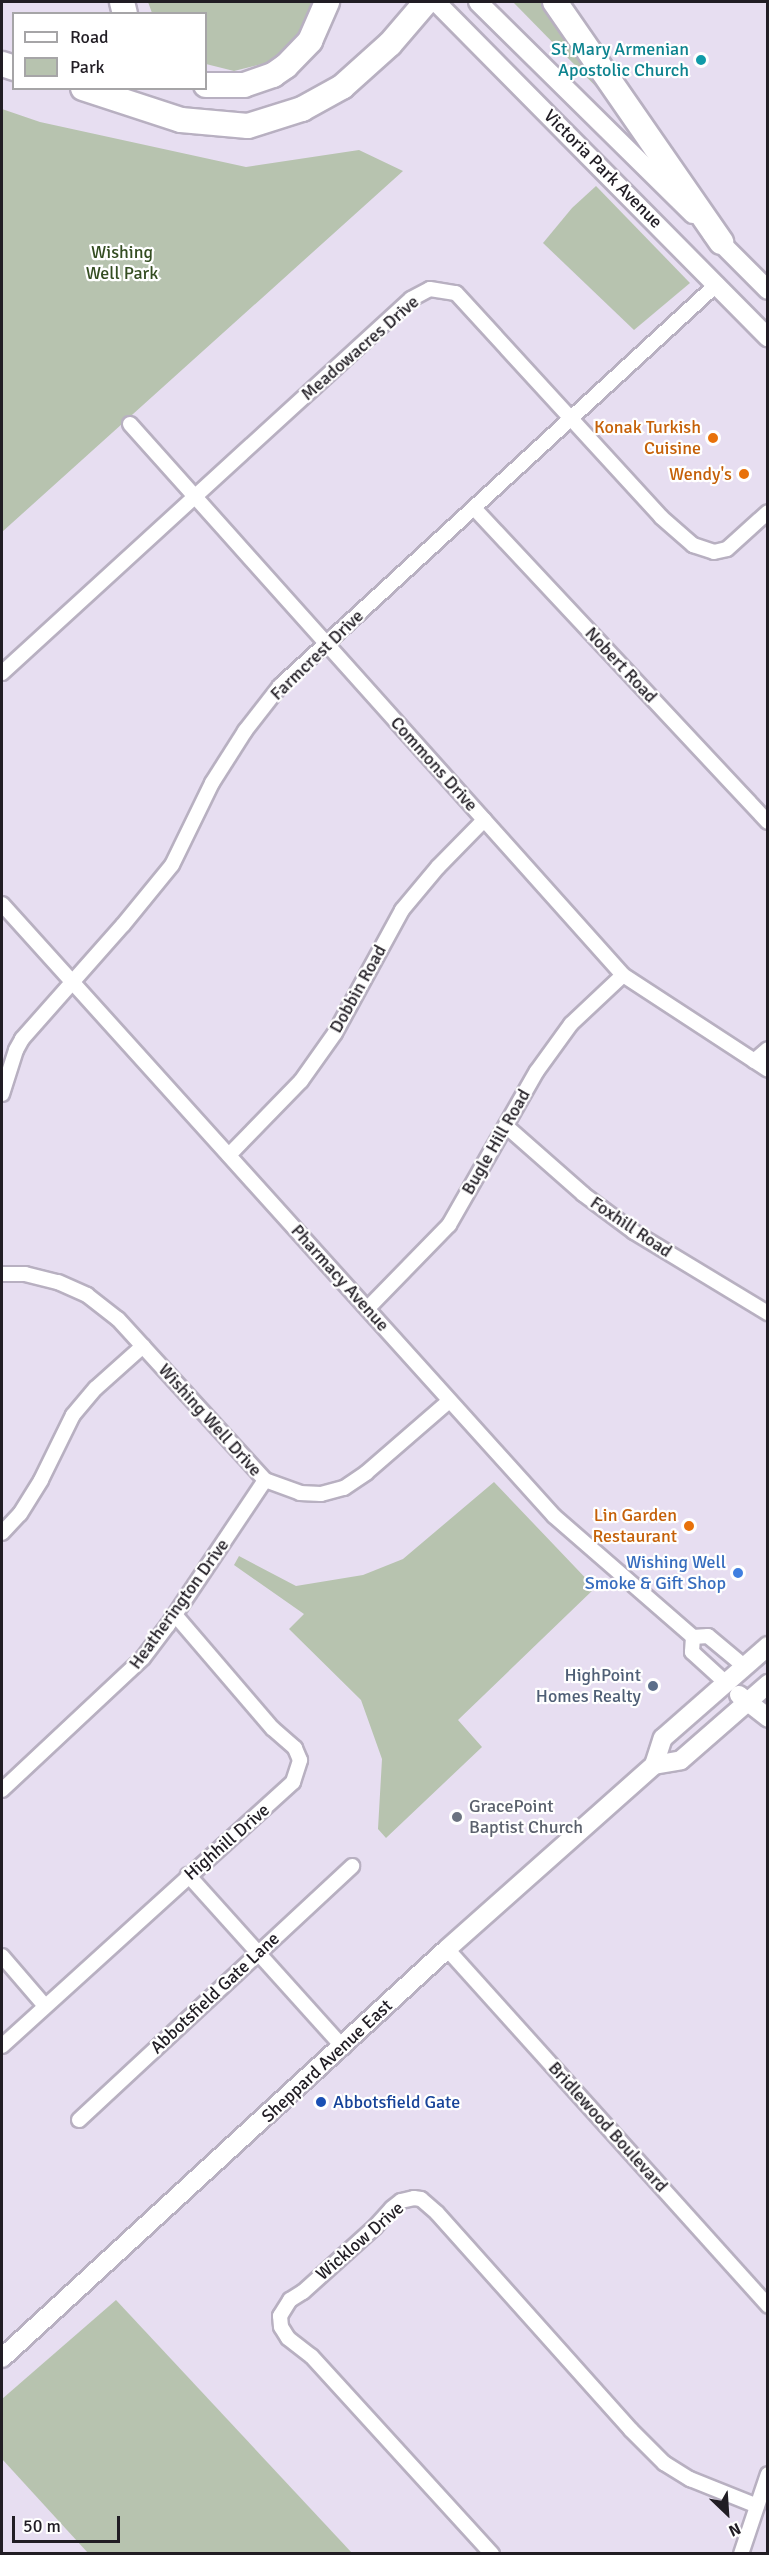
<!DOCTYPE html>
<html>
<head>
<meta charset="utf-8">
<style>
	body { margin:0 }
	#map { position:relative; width:769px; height:2555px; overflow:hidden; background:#e7def1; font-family:Signika,sans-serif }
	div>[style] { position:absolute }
	.green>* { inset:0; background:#b7c3af }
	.roads { filter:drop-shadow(2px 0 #b8b0c1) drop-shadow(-2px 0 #b8b0c1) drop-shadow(0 2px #b8b0c1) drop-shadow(0 -2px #b8b0c1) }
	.street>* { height:14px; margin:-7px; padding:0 7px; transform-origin:7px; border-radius:7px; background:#fff }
	.secondary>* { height:18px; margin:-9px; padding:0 9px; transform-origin:9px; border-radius:9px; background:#fff }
	.highway>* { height:24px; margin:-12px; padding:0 12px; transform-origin:12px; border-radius:12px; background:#fff }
	.dots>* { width:16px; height:16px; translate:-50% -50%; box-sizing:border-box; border:3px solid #fff; border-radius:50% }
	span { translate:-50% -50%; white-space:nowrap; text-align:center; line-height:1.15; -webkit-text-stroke:4.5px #fff; paint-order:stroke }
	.culture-label { font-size:18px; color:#0d838f }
	.right { translate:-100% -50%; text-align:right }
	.street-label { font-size:18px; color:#211d24 }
	.park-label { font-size:18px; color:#344d21 }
	.food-label { font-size:18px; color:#c56008 }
	.shop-label { font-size:18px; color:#366cbe }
	.service-label { font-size:18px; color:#4e5e75 }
	.worship-label { font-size:18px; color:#5b616d }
	.left { translate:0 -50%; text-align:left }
	.transit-label { font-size:18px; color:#164399 }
	.frame { position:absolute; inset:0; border:3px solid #211d24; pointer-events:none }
	.legend { position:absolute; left:12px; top:12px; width:195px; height:78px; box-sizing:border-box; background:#fff; border:2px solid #a6a5a7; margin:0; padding:8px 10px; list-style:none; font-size:18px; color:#211d24 }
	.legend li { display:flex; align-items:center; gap:12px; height:30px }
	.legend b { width:30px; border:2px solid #a6a5a7 }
	.north { position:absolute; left:697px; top:2483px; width:60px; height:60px; -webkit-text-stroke:4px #fff; paint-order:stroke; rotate:155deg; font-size:16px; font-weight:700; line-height:24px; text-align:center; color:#211d24 }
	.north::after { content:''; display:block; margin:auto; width:21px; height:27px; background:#211d24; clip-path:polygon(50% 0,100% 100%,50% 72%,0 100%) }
	.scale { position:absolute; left:12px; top:2516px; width:108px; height:27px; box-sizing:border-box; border:3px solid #211d24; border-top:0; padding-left:8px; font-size:18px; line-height:21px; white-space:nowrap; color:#211d24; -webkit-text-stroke:4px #fff; paint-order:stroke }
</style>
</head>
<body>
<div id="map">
	<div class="green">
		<i style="clip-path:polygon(148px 2px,319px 2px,286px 58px,234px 71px,206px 64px,206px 14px,152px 13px)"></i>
		<i style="clip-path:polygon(513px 2px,541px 2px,614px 105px)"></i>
		<i style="clip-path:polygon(2px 109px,40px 122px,246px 167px,359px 150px,403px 171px,2px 532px)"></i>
		<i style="clip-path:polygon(596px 186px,690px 283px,634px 330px,543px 243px,572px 208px)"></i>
		<i style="clip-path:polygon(494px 1482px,595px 1588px,458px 1720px,482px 1747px,386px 1838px,378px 1829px,382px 1759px,361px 1700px,289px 1629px,304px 1614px,234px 1565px,239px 1556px,296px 1586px,363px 1575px,403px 1559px)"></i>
		<i style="clip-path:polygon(116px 2300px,352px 2553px,88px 2553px,2px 2459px,2px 2399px)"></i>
	</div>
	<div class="roads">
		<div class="street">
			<i style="left:130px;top:424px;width:739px;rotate:48.18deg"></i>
			<i style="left:623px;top:975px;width:173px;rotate:33.2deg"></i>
			<i style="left:474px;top:508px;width:430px;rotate:46.9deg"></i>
			<i style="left:2px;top:673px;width:554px;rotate:-42.44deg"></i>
			<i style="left:411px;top:299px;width:21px;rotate:-28deg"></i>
			<i style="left:430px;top:289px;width:26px;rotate:9deg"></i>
			<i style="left:456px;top:293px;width:304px;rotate:47.5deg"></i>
			<i style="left:661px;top:517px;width:43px;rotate:41.2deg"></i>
			<i style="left:693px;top:545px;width:22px;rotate:18deg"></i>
			<i style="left:714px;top:552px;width:13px;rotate:-13deg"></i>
			<i style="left:727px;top:549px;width:55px;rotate:-42.1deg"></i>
			<i style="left:2px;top:904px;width:824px;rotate:47.95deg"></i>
			<i style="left:554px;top:1516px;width:184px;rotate:41deg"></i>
			<i style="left:693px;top:1637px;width:15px;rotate:-4deg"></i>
			<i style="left:708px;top:1636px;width:47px;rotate:39.8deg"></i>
			<i style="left:754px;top:1061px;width:18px;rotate:-41deg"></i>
			<i style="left:2px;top:1094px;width:46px;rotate:-72.3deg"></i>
			<i style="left:16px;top:1050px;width:13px;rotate:-61deg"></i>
			<i style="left:22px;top:1039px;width:152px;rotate:-48.5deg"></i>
			<i style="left:123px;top:925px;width:77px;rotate:-50.8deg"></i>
			<i style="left:172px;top:865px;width:91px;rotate:-64deg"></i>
			<i style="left:212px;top:783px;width:62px;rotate:-57.6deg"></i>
			<i style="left:245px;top:731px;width:57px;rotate:-52.1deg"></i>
			<i style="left:280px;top:686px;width:594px;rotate:-42.61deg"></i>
			<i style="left:506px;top:1126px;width:103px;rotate:41.4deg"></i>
			<i style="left:583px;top:1194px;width:64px;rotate:36.7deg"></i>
			<i style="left:634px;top:1232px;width:157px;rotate:31.2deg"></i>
			<i style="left:229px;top:1155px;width:103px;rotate:-45.8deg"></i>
			<i style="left:301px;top:1081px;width:59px;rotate:-54.7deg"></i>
			<i style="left:335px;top:1033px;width:140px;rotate:-61.4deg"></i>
			<i style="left:402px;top:910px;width:56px;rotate:-50.1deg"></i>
			<i style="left:438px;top:867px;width:66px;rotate:-45.6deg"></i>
			<i style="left:2px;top:1274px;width:23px"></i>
			<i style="left:25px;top:1274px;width:34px;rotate:14deg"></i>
			<i style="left:58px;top:1282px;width:32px;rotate:24deg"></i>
			<i style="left:87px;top:1295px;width:39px;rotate:38deg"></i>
			<i style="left:118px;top:1319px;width:218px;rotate:47.6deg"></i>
			<i style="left:265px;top:1480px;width:37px;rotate:20deg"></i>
			<i style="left:300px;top:1493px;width:21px;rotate:3deg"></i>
			<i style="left:321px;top:1494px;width:24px;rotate:-15deg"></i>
			<i style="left:344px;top:1488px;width:27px;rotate:-34deg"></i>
			<i style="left:366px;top:1473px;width:110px;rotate:-40.9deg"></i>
			<i style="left:368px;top:1308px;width:116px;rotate:-45.7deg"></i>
			<i style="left:449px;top:1225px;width:177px;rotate:-60.3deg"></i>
			<i style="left:537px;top:1071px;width:58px;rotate:-54.1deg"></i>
			<i style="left:571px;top:1024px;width:71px;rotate:-43.3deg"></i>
			<i style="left:2px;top:1533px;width:26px;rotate:-47deg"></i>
			<i style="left:20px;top:1514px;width:40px;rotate:-58deg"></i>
			<i style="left:41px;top:1480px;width:72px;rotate:-63.8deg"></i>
			<i style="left:73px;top:1415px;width:35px;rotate:-50deg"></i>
			<i style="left:96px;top:1388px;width:63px;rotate:-41.8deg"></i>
			<i style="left:693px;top:1637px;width:15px;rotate:94deg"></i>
			<i style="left:692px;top:1652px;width:47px;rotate:42.4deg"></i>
			<i style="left:2px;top:1790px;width:193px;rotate:-43.1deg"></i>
			<i style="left:143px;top:1658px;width:41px;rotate:-52.9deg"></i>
			<i style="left:168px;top:1625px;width:174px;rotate:-56.2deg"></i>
			<i style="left:188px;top:1875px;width:232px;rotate:48deg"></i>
			<i style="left:447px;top:1949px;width:480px;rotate:48deg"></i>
			<i style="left:2px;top:1956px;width:66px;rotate:49.3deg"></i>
			<i style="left:2px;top:2046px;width:393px;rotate:-42.2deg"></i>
			<i style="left:293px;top:1782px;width:23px;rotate:-72deg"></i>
			<i style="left:300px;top:1760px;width:13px;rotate:-113deg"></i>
			<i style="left:295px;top:1748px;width:30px;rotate:-139deg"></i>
			<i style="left:272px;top:1728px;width:149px;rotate:-130.6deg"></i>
			<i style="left:79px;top:2120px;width:373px;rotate:-42.9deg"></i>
			<i style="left:492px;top:2554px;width:268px;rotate:-132.4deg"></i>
			<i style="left:311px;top:2356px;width:29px;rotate:-142deg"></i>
			<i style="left:288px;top:2338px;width:13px;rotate:-122deg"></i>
			<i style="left:281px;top:2327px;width:11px;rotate:-95deg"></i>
			<i style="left:280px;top:2316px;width:19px;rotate:-58deg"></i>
			<i style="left:290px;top:2300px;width:15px;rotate:-32deg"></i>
			<i style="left:303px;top:2292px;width:97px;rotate:-42.1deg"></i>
			<i style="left:375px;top:2227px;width:25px;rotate:-48deg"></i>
			<i style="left:392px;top:2208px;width:11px;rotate:-38deg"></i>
			<i style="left:401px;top:2201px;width:13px;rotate:-13deg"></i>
			<i style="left:414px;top:2198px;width:7px;rotate:8deg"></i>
			<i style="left:421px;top:2199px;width:21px;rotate:41deg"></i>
			<i style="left:437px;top:2213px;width:291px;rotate:48.2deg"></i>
			<i style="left:631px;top:2430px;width:47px;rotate:45deg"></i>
			<i style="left:664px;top:2463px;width:31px;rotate:32deg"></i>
			<i style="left:690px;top:2479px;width:72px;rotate:21.9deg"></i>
			<i style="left:741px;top:2554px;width:84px;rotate:-71.4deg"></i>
		</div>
		<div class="secondary">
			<i style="left:436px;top:2px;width:472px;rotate:45.3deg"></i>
			<i style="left:478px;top:2px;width:302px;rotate:44.6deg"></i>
			<i style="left:712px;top:234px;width:79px;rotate:45deg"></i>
			<i style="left:739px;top:1695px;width:37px;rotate:38deg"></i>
			<i style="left:654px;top:1765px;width:27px;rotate:-10deg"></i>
			<i style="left:681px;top:1760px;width:116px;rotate:-41.1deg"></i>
			<i style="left:2px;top:2358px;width:604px;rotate:-42.59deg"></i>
			<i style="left:447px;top:1949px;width:277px;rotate:-41.6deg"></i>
			<i style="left:654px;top:1765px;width:28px;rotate:-72deg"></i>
			<i style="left:663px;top:1738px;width:140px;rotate:-41.2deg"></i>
		</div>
		<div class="highway">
			<i style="left:122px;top:2px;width:12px;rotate:76deg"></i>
			<i style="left:555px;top:2px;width:292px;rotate:55.3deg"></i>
			<i style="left:2px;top:64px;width:13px;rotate:18deg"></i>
			<i style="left:206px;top:85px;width:38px"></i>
			<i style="left:244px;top:85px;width:31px;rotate:-19deg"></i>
			<i style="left:273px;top:75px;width:16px;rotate:-35deg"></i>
			<i style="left:286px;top:66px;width:35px;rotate:-46deg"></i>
			<i style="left:310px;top:41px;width:43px;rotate:-66.4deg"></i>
			<i style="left:83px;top:88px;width:103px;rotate:18.1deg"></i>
			<i style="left:181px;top:120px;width:67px;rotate:5.1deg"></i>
			<i style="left:248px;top:126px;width:57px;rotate:-17.5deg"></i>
			<i style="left:302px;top:109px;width:46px;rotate:-28.8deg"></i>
			<i style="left:342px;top:87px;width:64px;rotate:-41.9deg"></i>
			<i style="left:390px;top:44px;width:55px;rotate:-49.4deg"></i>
		</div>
	</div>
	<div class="dots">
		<i style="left:701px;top:60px;background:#0f9aa8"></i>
		<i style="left:713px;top:438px;background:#e8710a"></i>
		<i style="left:744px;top:474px;background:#e8710a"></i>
		<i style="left:689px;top:1526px;background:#e8710a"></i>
		<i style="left:738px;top:1573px;background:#3f7fe0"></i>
		<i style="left:653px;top:1686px;background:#5c6f8a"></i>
		<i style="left:457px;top:1817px;background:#6b7280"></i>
		<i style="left:321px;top:2102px;background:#1a4fb4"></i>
	</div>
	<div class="culture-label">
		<span class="right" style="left:689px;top:60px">St Mary Armenian<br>Apostolic Church</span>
	</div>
	<div class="street-label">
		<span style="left:603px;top:169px;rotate:45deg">Victoria Park Avenue</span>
		<span style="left:360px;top:348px;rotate:-41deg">Meadowacres Drive</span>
		<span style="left:317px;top:655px;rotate:-44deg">Farmcrest Drive</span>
		<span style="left:621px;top:665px;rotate:47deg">Nobert Road</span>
		<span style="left:434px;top:764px;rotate:48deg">Commons Drive</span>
		<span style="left:358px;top:989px;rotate:-61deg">Dobbin Road</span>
		<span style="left:496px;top:1142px;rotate:-60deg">Bugle Hill Road</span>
		<span style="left:631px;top:1227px;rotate:34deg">Foxhill Road</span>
		<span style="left:340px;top:1278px;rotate:48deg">Pharmacy Avenue</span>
		<span style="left:210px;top:1420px;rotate:48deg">Wishing Well Drive</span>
		<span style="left:179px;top:1604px;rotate:-54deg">Heatherington Drive</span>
		<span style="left:227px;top:1842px;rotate:-41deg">Highhill Drive</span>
		<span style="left:215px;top:1993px;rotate:-43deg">Abbotsfield Gate Lane</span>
		<span style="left:327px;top:2061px;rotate:-43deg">Sheppard Avenue East</span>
		<span style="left:608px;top:2127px;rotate:48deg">Bridlewood Boulevard</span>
		<span style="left:360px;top:2241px;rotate:-41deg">Wicklow Drive</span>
	</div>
	<div class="park-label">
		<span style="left:122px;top:263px">Wishing<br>Well Park</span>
	</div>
	<div class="food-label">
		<span class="right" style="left:701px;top:438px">Konak Turkish<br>Cuisine</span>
		<span class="right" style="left:732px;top:474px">Wendy's</span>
		<span class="right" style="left:677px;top:1526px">Lin Garden<br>Restaurant</span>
	</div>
	<div class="shop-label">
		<span class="right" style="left:726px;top:1573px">Wishing Well<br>Smoke &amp; Gift Shop</span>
	</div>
	<div class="service-label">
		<span class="right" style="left:641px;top:1686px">HighPoint<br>Homes Realty</span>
	</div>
	<div class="worship-label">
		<span class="left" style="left:469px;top:1817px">GracePoint<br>Baptist Church</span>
	</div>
	<div class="transit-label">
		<span class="left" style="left:333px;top:2102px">Abbotsfield Gate</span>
	</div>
	<div class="frame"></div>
	<ul class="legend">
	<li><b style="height:8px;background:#fff"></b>Road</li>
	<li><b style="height:16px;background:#b7c3af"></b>Park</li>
	</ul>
	<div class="north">N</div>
	<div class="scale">50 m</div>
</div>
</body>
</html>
